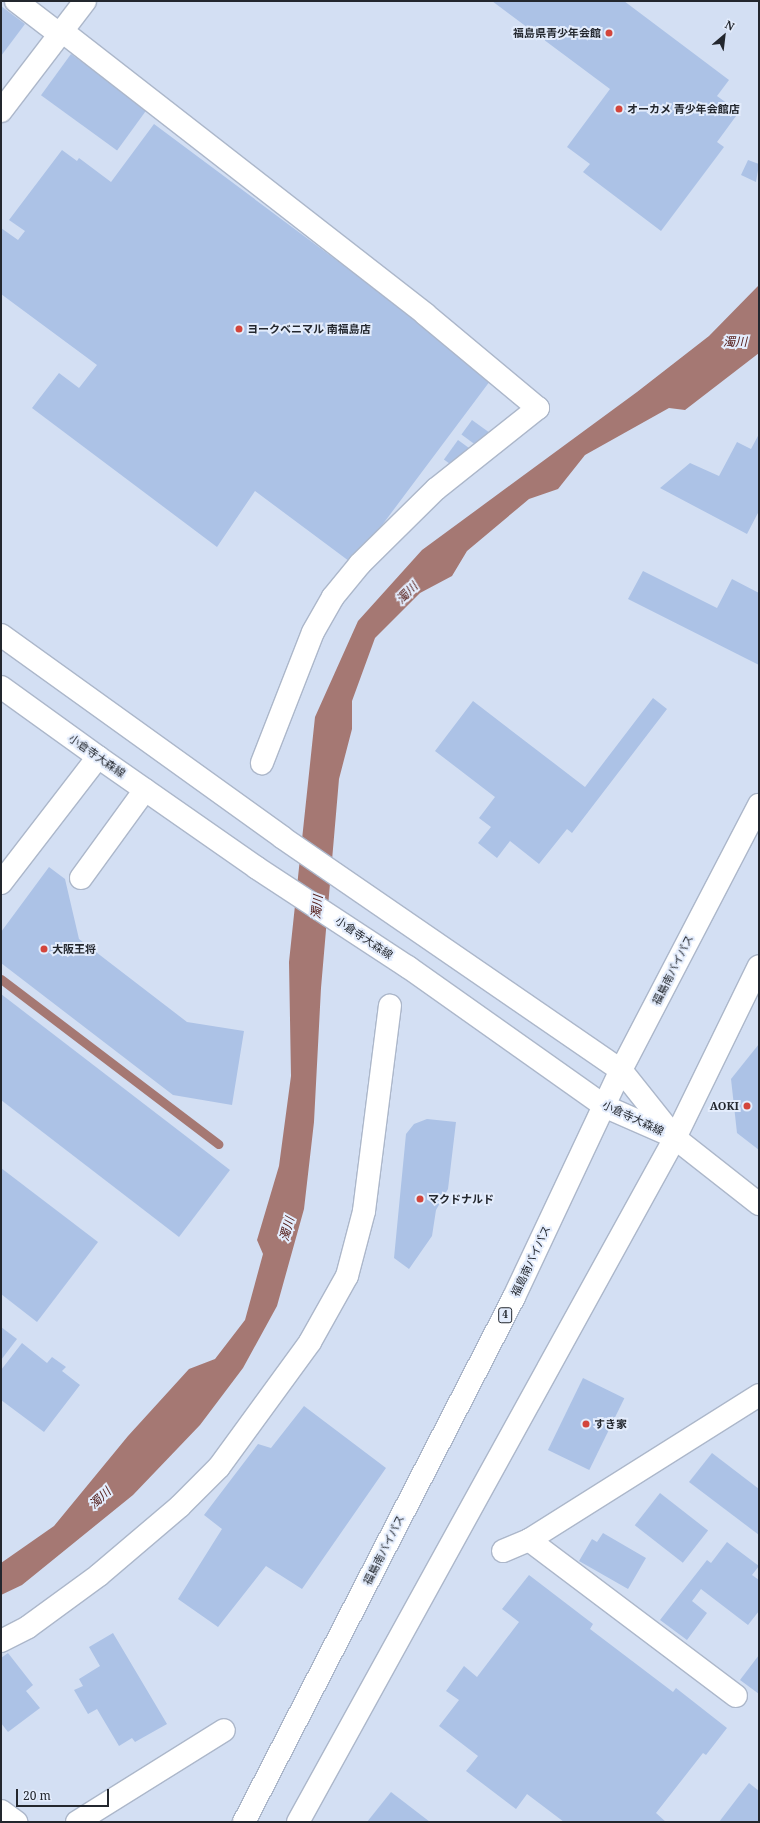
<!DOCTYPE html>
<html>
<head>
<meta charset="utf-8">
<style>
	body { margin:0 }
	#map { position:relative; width:760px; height:1823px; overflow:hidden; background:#d3dff3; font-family:"Noto Serif","Noto Sans JP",serif }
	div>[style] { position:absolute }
	.water>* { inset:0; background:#a57873 }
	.stream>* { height:9px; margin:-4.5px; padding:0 4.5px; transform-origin:4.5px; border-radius:4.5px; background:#a57873 }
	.building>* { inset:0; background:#acc2e6; transform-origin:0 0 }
	.roads { filter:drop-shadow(1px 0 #acb7ca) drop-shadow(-1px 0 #acb7ca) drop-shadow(0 1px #acb7ca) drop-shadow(0 -1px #acb7ca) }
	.minor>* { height:22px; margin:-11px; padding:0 11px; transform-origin:11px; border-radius:11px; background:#fff }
	.highway>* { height:22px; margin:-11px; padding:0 11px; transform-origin:11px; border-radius:11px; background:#fff }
	.dots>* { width:11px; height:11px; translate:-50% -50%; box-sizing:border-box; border:2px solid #e3ecfc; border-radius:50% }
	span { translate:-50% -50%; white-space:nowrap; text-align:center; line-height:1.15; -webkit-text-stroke:4px #e3ecfc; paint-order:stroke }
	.shield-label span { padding:1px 3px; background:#e3ecfc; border:1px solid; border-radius:3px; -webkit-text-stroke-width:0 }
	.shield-label { font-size:10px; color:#23272e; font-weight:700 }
	.poi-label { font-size:11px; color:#23272e; font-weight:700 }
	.right { translate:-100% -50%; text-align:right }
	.left { translate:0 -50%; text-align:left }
	.street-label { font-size:11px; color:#23272e }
	.water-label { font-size:12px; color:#501713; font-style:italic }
	.frame { position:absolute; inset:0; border:2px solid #23272e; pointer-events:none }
	.north { position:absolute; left:704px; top:16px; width:40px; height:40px; -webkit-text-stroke:3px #e3ecfc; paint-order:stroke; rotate:28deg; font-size:11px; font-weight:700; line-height:16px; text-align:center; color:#23272e }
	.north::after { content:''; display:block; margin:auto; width:14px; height:18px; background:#23272e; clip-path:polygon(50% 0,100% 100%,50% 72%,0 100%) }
	.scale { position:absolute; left:16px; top:1789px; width:93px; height:18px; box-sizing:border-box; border:2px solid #23272e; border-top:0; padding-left:5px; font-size:12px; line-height:14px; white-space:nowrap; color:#23272e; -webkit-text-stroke:3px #e3ecfc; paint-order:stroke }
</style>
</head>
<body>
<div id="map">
	<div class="water">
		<i style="clip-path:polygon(759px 285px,759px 353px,685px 410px,669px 408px,585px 455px,558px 489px,529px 499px,467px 551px,452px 576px,420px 593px,375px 638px,352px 701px,352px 729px,339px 779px,321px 988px,314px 1122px,304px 1209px,277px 1306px,243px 1368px,200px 1425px,133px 1495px,22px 1585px,1px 1595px,1px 1563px,54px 1526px,128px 1436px,189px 1369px,215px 1359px,245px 1320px,263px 1254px,257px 1240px,279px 1166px,291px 1076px,289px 962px,315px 717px,358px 621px,422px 550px,637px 392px,709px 336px)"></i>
	</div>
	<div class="stream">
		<i style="left:1px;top:979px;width:273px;rotate:37.2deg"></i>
	</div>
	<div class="building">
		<i style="clip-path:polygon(492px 1px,624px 1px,729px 80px,717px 96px,739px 112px,717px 142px,724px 147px,661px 231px,583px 172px,590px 164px,567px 147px,610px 89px)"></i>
		<i style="clip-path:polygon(1px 6px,25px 24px,1px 56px)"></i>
		<i style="left:71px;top:54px;width:94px;height:51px;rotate:36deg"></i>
		<i style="clip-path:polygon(154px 124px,493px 377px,353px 564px,255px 491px,217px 547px,32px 408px,59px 373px,79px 388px,97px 365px,1px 294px,1px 228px,18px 240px,25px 231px,9px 220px,62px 150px,77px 161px,79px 158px,111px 182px)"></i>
		<i style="clip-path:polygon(748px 160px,759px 164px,756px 182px,741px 175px)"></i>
		<i style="left:472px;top:420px;width:24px;height:18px;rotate:36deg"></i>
		<i style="clip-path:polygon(759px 434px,759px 511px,747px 534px,660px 488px,690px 463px,719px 476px,737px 442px,751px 449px)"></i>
		<i style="left:458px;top:440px;width:17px;height:24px;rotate:36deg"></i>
		<i style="clip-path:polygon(643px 571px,717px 608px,732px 579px,759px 593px,759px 665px,628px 599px)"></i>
		<i style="clip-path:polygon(653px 698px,667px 709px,572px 833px,567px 829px,539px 864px,510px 841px,497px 858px,478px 843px,491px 827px,479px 818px,495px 797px,435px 751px,473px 701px,585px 787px)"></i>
		<i style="clip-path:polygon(49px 867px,65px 879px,79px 939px,187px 1022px,244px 1031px,232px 1105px,173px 1095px,1px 963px,1px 932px)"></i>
		<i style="clip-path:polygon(1px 994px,230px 1170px,179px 1237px,1px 1100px)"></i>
		<i style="clip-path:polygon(759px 1044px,759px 1150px,737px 1133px,731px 1079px)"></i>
		<i style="clip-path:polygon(427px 1119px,456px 1122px,448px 1189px,436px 1210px,432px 1236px,409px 1269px,394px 1258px,406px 1134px,414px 1124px)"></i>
		<i style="clip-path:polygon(1px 1168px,98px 1242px,37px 1322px,1px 1294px)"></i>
		<i style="clip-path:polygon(1px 1327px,17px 1339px,1px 1360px)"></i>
		<i style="clip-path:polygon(22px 1343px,47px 1363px,52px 1357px,66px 1367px,62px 1371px,80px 1385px,44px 1432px,1px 1400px,1px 1370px)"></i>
		<i style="left:583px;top:1378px;width:46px;height:80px;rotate:26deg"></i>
		<i style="clip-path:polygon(304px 1406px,386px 1468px,302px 1589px,266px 1566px,218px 1627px,178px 1599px,222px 1529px,204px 1515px,258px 1444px,271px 1448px)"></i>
		<i style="clip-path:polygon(712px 1453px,759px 1489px,759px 1535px,689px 1482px)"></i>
		<i style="left:660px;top:1493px;width:61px;height:41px;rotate:38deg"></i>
		<i style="clip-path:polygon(603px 1533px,646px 1558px,628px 1589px,579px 1561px,592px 1539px,597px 1542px)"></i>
		<i style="clip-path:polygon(727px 1542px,759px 1566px,752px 1575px,759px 1580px,759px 1611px,748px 1625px,701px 1589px,692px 1601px,707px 1613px,687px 1640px,660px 1620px,707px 1560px,711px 1563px)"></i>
		<i style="clip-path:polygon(529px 1575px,593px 1624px,590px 1629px,673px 1692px,676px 1688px,727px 1728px,706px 1755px,703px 1753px,656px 1813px,666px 1822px,564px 1822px,527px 1794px,516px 1809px,466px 1771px,478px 1756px,439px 1726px,459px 1700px,446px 1691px,464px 1666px,477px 1677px,519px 1622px,502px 1609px)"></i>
		<i style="clip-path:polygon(113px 1633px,167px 1724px,135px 1742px,132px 1738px,119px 1746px,97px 1709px,88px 1714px,74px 1690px,83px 1686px,79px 1679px,100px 1666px,89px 1647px)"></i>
		<i style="clip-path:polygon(8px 1653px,33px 1685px,26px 1691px,40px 1708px,8px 1732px,1px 1723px,1px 1658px)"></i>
		<i style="clip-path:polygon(759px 1655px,759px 1694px,740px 1680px)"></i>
		<i style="clip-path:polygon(749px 1783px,759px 1791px,759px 1822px,719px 1822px)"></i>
		<i style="clip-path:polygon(391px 1792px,430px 1822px,367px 1822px)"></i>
	</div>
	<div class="roads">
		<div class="minor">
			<i style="left:16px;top:1px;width:54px;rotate:37.5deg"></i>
			<i style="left:62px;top:31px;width:460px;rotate:37.9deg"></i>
			<i style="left:425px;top:314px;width:147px;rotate:39.8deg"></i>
			<i style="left:538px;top:408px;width:130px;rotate:141.5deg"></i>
			<i style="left:436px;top:489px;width:107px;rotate:135.4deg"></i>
			<i style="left:360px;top:564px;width:43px;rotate:129.3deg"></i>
			<i style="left:333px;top:597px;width:40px;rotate:119.7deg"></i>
			<i style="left:313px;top:632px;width:141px;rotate:111.3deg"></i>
			<i style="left:1px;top:111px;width:138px;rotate:-52.6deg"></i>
			<i style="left:1px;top:635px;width:347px;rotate:35.7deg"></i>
			<i style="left:283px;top:838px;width:410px;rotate:34.5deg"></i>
			<i style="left:621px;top:1070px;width:87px;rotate:51.5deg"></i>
			<i style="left:675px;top:1138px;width:107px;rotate:38.2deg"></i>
			<i style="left:1px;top:687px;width:120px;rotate:35.8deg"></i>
			<i style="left:98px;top:757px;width:194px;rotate:34.9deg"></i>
			<i style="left:257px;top:868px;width:181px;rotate:33.3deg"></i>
			<i style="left:408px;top:967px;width:240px;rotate:35.3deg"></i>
			<i style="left:604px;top:1106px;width:74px;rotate:23.8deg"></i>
			<i style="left:81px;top:878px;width:109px;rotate:-54deg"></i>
			<i style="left:1px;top:883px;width:159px;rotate:-52.4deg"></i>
			<i style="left:529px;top:1540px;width:259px;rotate:37deg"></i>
			<i style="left:503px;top:1551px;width:28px;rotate:-23deg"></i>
			<i style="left:529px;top:1540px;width:272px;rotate:-32.2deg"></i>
			<i style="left:1px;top:1641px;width:30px;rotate:-27deg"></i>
			<i style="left:28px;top:1627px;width:88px;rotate:-36.2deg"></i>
			<i style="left:99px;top:1575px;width:106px;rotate:-40.4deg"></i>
			<i style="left:180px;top:1506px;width:55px;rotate:-45deg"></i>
			<i style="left:219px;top:1467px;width:155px;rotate:-53.9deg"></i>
			<i style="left:310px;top:1342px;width:76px;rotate:-60.7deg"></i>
			<i style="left:347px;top:1276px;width:67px;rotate:-75.3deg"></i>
			<i style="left:364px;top:1211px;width:207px;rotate:-82.8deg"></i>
			<i style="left:1px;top:1811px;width:19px;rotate:36deg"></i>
			<i style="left:77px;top:1822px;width:173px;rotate:-32deg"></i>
		</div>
		<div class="highway">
			<i style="left:244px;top:1822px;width:590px;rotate:-62.78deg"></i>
			<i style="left:514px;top:1297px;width:251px;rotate:-64.8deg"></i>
			<i style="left:621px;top:1070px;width:299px;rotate:-62.5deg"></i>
			<i style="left:298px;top:1822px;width:781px;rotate:-61.14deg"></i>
			<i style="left:675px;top:1138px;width:191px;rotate:-64deg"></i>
		</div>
	</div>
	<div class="dots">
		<i style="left:609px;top:33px;background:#d3453c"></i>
		<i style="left:619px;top:109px;background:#d3453c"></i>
		<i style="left:239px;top:329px;background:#d3453c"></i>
		<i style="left:44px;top:949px;background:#d3453c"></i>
		<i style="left:747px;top:1106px;background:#d3453c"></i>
		<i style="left:420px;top:1199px;background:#d3453c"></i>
		<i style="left:586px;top:1424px;background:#d3453c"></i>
	</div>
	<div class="shield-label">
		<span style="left:505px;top:1315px">4</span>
	</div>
	<div class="poi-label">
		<span class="right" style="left:601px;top:33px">福島県青少年会館</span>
		<span class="left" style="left:627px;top:109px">オーカメ 青少年会館店</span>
		<span class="left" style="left:247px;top:329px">ヨークベニマル 南福島店</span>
		<span class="left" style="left:52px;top:949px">大阪王将</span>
		<span class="right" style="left:739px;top:1106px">AOKI</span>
		<span class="left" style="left:428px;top:1199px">マクドナルド</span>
		<span class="left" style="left:594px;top:1424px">すき家</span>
	</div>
	<div class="street-label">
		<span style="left:97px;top:756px;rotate:35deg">小倉寺大森線</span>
		<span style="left:364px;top:938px;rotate:34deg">小倉寺大森線</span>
		<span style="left:673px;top:970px;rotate:-63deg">福島南バイパス</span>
		<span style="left:633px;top:1118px;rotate:25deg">小倉寺大森線</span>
		<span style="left:531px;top:1261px;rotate:-65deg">福島南バイパス</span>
		<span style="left:384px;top:1550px;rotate:-63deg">福島南バイパス</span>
	</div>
	<div class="water-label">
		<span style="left:735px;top:342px">濁川</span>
		<span style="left:407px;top:593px;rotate:-45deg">濁川</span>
		<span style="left:317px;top:907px;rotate:-84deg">濁川</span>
		<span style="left:287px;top:1229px;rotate:-75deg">濁川</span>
		<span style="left:100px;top:1498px;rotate:-43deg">濁川</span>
	</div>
	<div class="frame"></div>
	<div class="north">N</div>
	<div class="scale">20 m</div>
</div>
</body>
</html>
